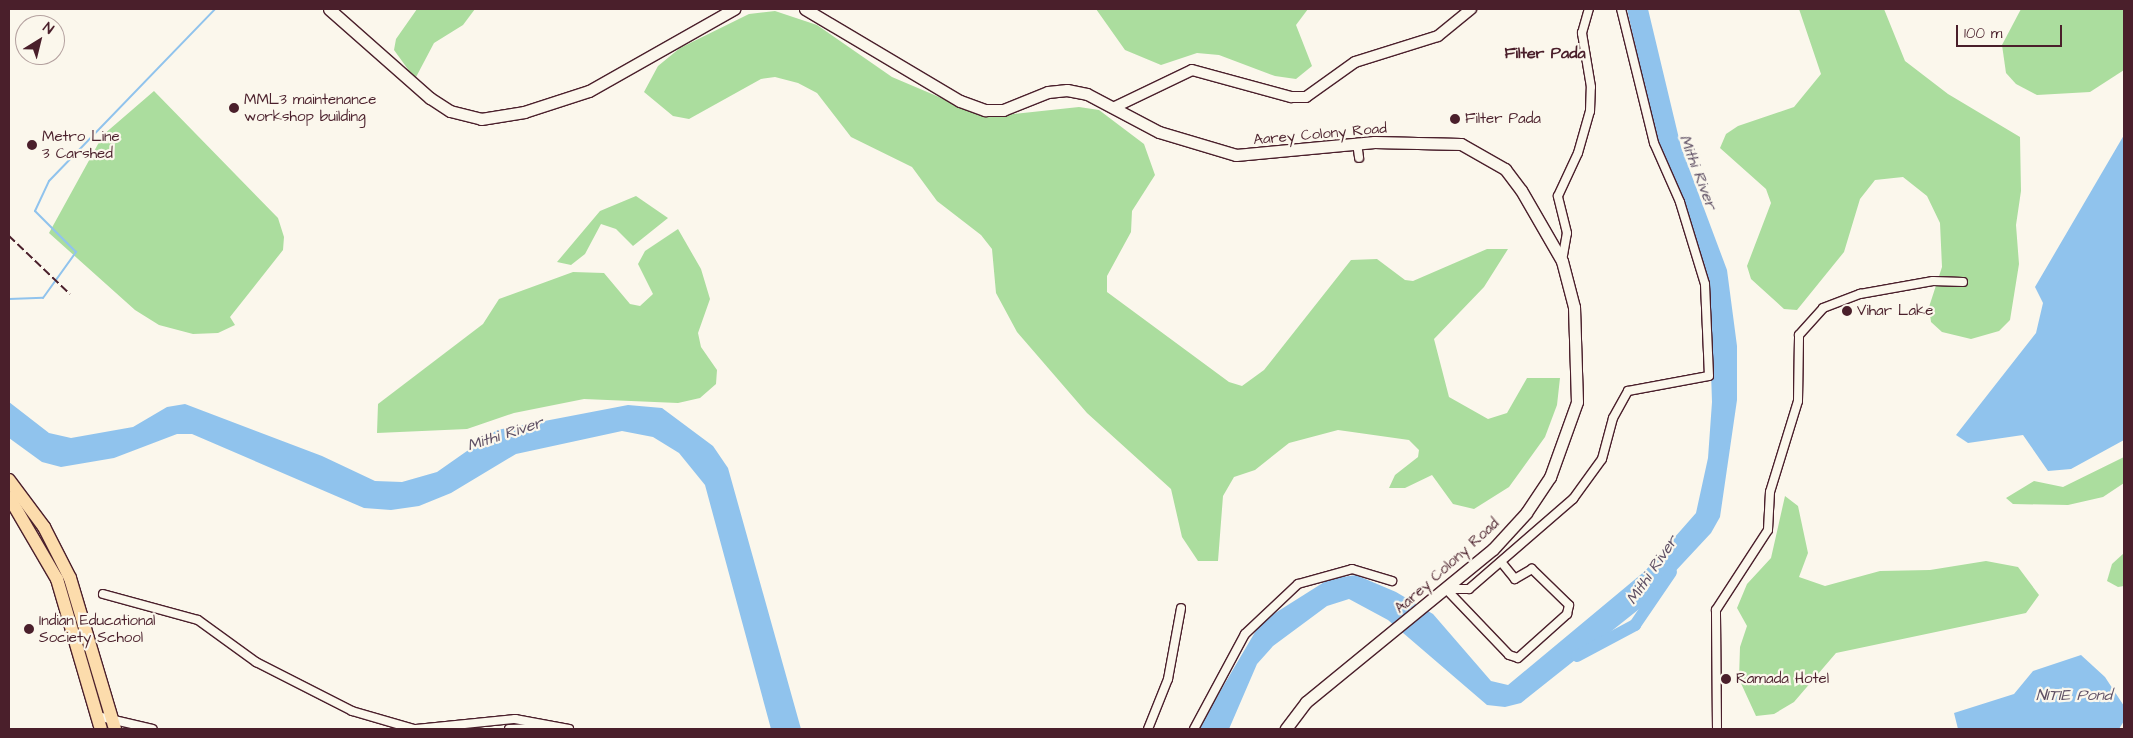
<!DOCTYPE html>
<html>
<head>
<meta charset="utf-8">
<style>
	body { margin:0 }
	#map { position:relative; width:2133px; height:738px; overflow:hidden; background:#fbf7ec; font-family:"Architects Daughter",sans-serif }
	div>[style] { position:absolute }
	.green>* { inset:0; background:#abdd9e }
	.water>* { inset:0; background:#90c3ed }
	.stream>* { height:2px; margin:-1px; padding:0 1px; transform-origin:1px; border-radius:1px; background:#90c3ed }
	.river>* { height:12px; margin:-6px; padding:0 6px; transform-origin:6px; border-radius:6px; background:#90c3ed }
	.roads { filter:drop-shadow(1px 0 #4a1f2b) drop-shadow(-1px 0 #4a1f2b) drop-shadow(0 1px #4a1f2b) drop-shadow(0 -1px #4a1f2b) }
	.minor>* { height:8px; margin:-4px; padding:0 4px; transform-origin:4px; border-radius:4px; background:#fbf7ec }
	.tertiary>* { height:10px; margin:-5px; padding:0 5px; transform-origin:5px; border-radius:5px; background:#fbf7ec }
	.secondary>* { height:11px; margin:-5.5px; padding:0 5.5px; transform-origin:5.5px; border-radius:5.5px; background:#fbf7ec }
	.primary>* { height:12px; margin:-6px; padding:0 6px; transform-origin:6px; border-radius:6px; background:#fcdcac }
	.rail>* { height:2px; margin-top:-1px; transform-origin:0; background:repeating-linear-gradient(90deg,#4a1f2b 0 8px,transparent 0 12px) }
	.dots>* { width:14px; height:14px; translate:-50% -50%; box-sizing:border-box; border:2px solid #fbf7ec; border-radius:50% }
	span { translate:-50% -50%; white-space:nowrap; text-align:center; line-height:1.15; -webkit-text-stroke:4.5px #fbf7ec; paint-order:stroke }
	.poi-label { font-size:15px; color:#4a1f2b }
	.left { translate:0 -50%; text-align:left }
	.street-label { font-size:15px; color:#4a1f2b }
	.neighbourhood-label { font-size:16px; color:#4a1f2b; font-weight:700 }
	.water-label { font-size:16px; color:#5f5065; font-style:italic }
	.frame { position:absolute; inset:0; border:10px solid #4a1f2b; pointer-events:none }
	.north { position:absolute; left:15px; top:15px; width:50px; height:50px; box-sizing:border-box; background:#fbf7ec; border:1px solid #b4a19f; border-radius:50%; rotate:36deg; font-size:14px; font-weight:700; line-height:20px; text-align:center; color:#4a1f2b }
	.north::after { content:''; display:block; margin:auto; width:18px; height:22px; background:#4a1f2b; clip-path:polygon(50% 0,100% 100%,50% 72%,0 100%) }
	.scale { position:absolute; left:1956px; top:25px; width:106px; height:22px; box-sizing:border-box; border:2px solid #4a1f2b; border-top:0; padding-left:6px; font-size:15px; line-height:18px; white-space:nowrap; color:#4a1f2b; -webkit-text-stroke:4px #fbf7ec; paint-order:stroke }
</style>
</head>
<body>
<div id="map">
	<div class="green">
		<i style="clip-path:polygon(417px 9px,475px 9px,463px 25px,434px 43px,415px 79px,394px 50px,396px 39px)"></i>
		<i style="clip-path:polygon(1096px 9px,1308px 9px,1296px 25px,1312px 66px,1296px 79px,1275px 76px,1219px 55px,1197px 53px,1161px 65px,1125px 50px)"></i>
		<i style="clip-path:polygon(1799px 9px,1884px 9px,1905px 61px,1948px 94px,2020px 137px,2021px 191px,2016px 225px,2019px 264px,2010px 320px,1999px 331px,1971px 339px,1942px 332px,1931px 322px,1929px 307px,1942px 267px,1940px 223px,1927px 196px,1903px 177px,1875px 180px,1860px 199px,1844px 252px,1797px 310px,1784px 309px,1751px 279px,1747px 266px,1771px 203px,1766px 189px,1720px 148px,1726px 134px,1738px 126px,1794px 107px,1821px 74px)"></i>
		<i style="clip-path:polygon(2021px 9px,2124px 9px,2124px 70px,2090px 92px,2037px 95px,2016px 84px,2006px 73px,2002px 45px)"></i>
		<i style="clip-path:polygon(775px 11px,817px 25px,892px 77px,986px 117px,1079px 107px,1099px 110px,1144px 144px,1155px 175px,1132px 211px,1131px 232px,1107px 276px,1107px 292px,1229px 382px,1242px 386px,1264px 370px,1351px 260px,1377px 259px,1405px 280px,1413px 281px,1487px 249px,1508px 249px,1484px 287px,1434px 339px,1449px 397px,1488px 419px,1507px 413px,1527px 378px,1560px 378px,1557px 405px,1545px 437px,1509px 487px,1474px 509px,1453px 504px,1432px 475px,1405px 488px,1389px 488px,1395px 475px,1418px 457px,1419px 450px,1409px 440px,1338px 430px,1289px 443px,1255px 470px,1234px 477px,1223px 496px,1218px 561px,1198px 561px,1182px 537px,1171px 489px,1087px 413px,1017px 332px,996px 293px,992px 249px,981px 235px,937px 201px,912px 167px,851px 137px,817px 93px,798px 83px,775px 77px,761px 79px,689px 119px,673px 116px,644px 92px,658px 66px,680px 48px,749px 14px)"></i>
		<i style="clip-path:polygon(154px 91px,278px 218px,284px 237px,283px 250px,230px 317px,235px 325px,218px 333px,193px 334px,159px 325px,135px 310px,49px 233px,103px 135px)"></i>
		<i style="clip-path:polygon(636px 196px,668px 218px,633px 246px,616px 229px,601px 224px,585px 254px,571px 265px,557px 262px,600px 211px)"></i>
		<i style="clip-path:polygon(678px 229px,701px 269px,710px 299px,698px 333px,701px 347px,717px 370px,716px 384px,700px 398px,678px 403px,584px 399px,514px 413px,467px 429px,377px 433px,378px 404px,483px 324px,499px 299px,573px 272px,604px 273px,630px 304px,640px 306px,653px 294px,638px 264px,645px 251px)"></i>
		<i style="clip-path:polygon(2124px 457px,2124px 483px,2103px 497px,2068px 505px,2013px 504px,2006px 498px,2034px 481px,2063px 487px)"></i>
		<i style="clip-path:polygon(1785px 496px,1798px 506px,1808px 553px,1799px 577px,1825px 586px,1880px 571px,1930px 570px,1986px 561px,2018px 567px,2039px 595px,2026px 613px,1836px 653px,1794px 702px,1774px 714px,1756px 716px,1739px 679px,1740px 647px,1747px 626px,1737px 608px,1747px 584px,1771px 558px)"></i>
		<i style="clip-path:polygon(2124px 553px,2124px 586px,2118px 587px,2107px 581px,2112px 564px)"></i>
	</div>
	<div class="water">
		<i style="clip-path:polygon(1627px 9px,1648px 9px,1681px 147px,1727px 270px,1737px 346px,1737px 400px,1720px 517px,1711px 533px,1643px 606px,1521px 703px,1505px 707px,1487px 705px,1388px 620px,1349px 599px,1327px 606px,1273px 646px,1257px 664px,1229px 729px,1198px 729px,1261px 622px,1329px 579px,1356px 575px,1396px 592px,1433px 614px,1491px 681px,1508px 685px,1645px 571px,1696px 513px,1708px 458px,1712px 402px,1708px 282px,1657px 143px)"></i>
		<i style="clip-path:polygon(2124px 135px,2124px 440px,2071px 469px,2048px 471px,2023px 435px,1968px 443px,1956px 435px,2036px 333px,2043px 303px,2035px 287px)"></i>
		<i style="clip-path:polygon(9px 402px,49px 433px,71px 438px,133px 427px,167px 407px,185px 404px,322px 456px,375px 481px,402px 482px,437px 472px,497px 430px,628px 405px,662px 408px,713px 446px,728px 468px,801px 729px,771px 729px,705px 485px,679px 453px,653px 437px,622px 431px,516px 454px,451px 493px,419px 506px,391px 510px,364px 508px,192px 434px,177px 434px,114px 458px,61px 467px,42px 462px,9px 438px)"></i>
		<i style="clip-path:polygon(2081px 655px,2105px 677px,2124px 706px,2124px 721px,2119px 729px,1958px 729px,1954px 713px,2014px 694px,2033px 671px)"></i>
	</div>
	<div class="stream">
		<i style="left:9px;top:299px;width:34px;rotate:-2deg"></i>
		<i style="left:43px;top:298px;width:57px;rotate:-54.3deg"></i>
		<i style="left:76px;top:252px;width:58px;rotate:-135deg"></i>
		<i style="left:35px;top:211px;width:33px;rotate:-65deg"></i>
		<i style="left:49px;top:181px;width:239px;rotate:-46deg"></i>
	</div>
	<div class="river">
		<i style="left:1577px;top:656px;width:66px;rotate:-28.1deg"></i>
		<i style="left:1635px;top:625px;width:64px;rotate:-55.8deg"></i>
	</div>
	<div class="roads">
		<div class="minor">
			<i style="left:1357px;top:143px;width:15px;rotate:82deg"></i>
			<i style="left:1562px;top:261px;width:28px;rotate:-80deg"></i>
			<i style="left:1567px;top:233px;width:38px;rotate:-104deg"></i>
			<i style="left:1558px;top:196px;width:47px;rotate:-65.1deg"></i>
			<i style="left:1578px;top:153px;width:44px;rotate:-74.1deg"></i>
			<i style="left:1590px;top:111px;width:24px;rotate:-88deg"></i>
			<i style="left:1591px;top:87px;width:55px;rotate:-99.5deg"></i>
			<i style="left:1582px;top:33px;width:25px;rotate:-74deg"></i>
			<i style="left:1446px;top:589px;width:23px"></i>
			<i style="left:1469px;top:589px;width:138px;rotate:-40.9deg"></i>
			<i style="left:1573px;top:499px;width:49px;rotate:-54.1deg"></i>
			<i style="left:1602px;top:459px;width:42px;rotate:-75deg"></i>
			<i style="left:1613px;top:418px;width:31px;rotate:-61deg"></i>
			<i style="left:1628px;top:391px;width:82px;rotate:-10.5deg"></i>
			<i style="left:1709px;top:376px;width:92px;rotate:-92.5deg"></i>
			<i style="left:1705px;top:284px;width:86px;rotate:-107deg"></i>
			<i style="left:1680px;top:202px;width:64px;rotate:-113.8deg"></i>
			<i style="left:1654px;top:143px;width:138px;rotate:-103.8deg"></i>
			<i style="left:1446px;top:589px;width:91px;rotate:46.3deg"></i>
			<i style="left:1509px;top:655px;width:9px;rotate:18deg"></i>
			<i style="left:1518px;top:658px;width:66px;rotate:-41.9deg"></i>
			<i style="left:1567px;top:614px;width:9px;rotate:-77deg"></i>
			<i style="left:1569px;top:605px;width:52px;rotate:-135.8deg"></i>
			<i style="left:1532px;top:569px;width:20px;rotate:150deg"></i>
			<i style="left:1515px;top:579px;width:22px;rotate:-129deg"></i>
			<i style="left:103px;top:594px;width:98px;rotate:15.3deg"></i>
			<i style="left:198px;top:620px;width:72px;rotate:35.9deg"></i>
			<i style="left:256px;top:662px;width:108px;rotate:27deg"></i>
			<i style="left:352px;top:711px;width:65px;rotate:16.2deg"></i>
			<i style="left:97px;top:716px;width:57px;rotate:13.1deg"></i>
			<i style="left:416px;top:729px;width:100px;rotate:-5.8deg"></i>
			<i style="left:515px;top:719px;width:55px;rotate:10.5deg"></i>
			<i style="left:509px;top:729px;width:38px;rotate:-2deg"></i>
			<i style="left:1148px;top:729px;width:54px;rotate:-68.2deg"></i>
			<i style="left:1168px;top:679px;width:72px;rotate:-79.6deg"></i>
			<i style="left:1194px;top:729px;width:108px;rotate:-61.8deg"></i>
			<i style="left:1245px;top:634px;width:73px;rotate:-43.3deg"></i>
			<i style="left:1298px;top:584px;width:56px;rotate:-15.5deg"></i>
			<i style="left:1352px;top:569px;width:42px;rotate:16.7deg"></i>
			<i style="left:1717px;top:729px;width:119px;rotate:-90.5deg"></i>
			<i style="left:1716px;top:610px;width:95px;rotate:-57deg"></i>
			<i style="left:1768px;top:530px;width:38px;rotate:-87deg"></i>
			<i style="left:1770px;top:492px;width:95px;rotate:-72.9deg"></i>
			<i style="left:1798px;top:401px;width:66px;rotate:-89.1deg"></i>
			<i style="left:1799px;top:335px;width:36px;rotate:-48deg"></i>
			<i style="left:1823px;top:308px;width:40px;rotate:-21deg"></i>
			<i style="left:1860px;top:294px;width:74px;rotate:-10.1deg"></i>
			<i style="left:1933px;top:281px;width:30px;rotate:2deg"></i>
		</div>
		<div class="tertiary">
			<i style="left:1115px;top:107px;width:85px;rotate:-25.7deg"></i>
			<i style="left:1192px;top:70px;width:103px;rotate:15.3deg"></i>
			<i style="left:1291px;top:97px;width:15px"></i>
			<i style="left:1306px;top:97px;width:60px;rotate:-35.5deg"></i>
			<i style="left:1355px;top:62px;width:87px;rotate:-17.4deg"></i>
			<i style="left:1438px;top:36px;width:43px;rotate:-39.3deg"></i>
		</div>
		<div class="secondary">
			<i style="left:329px;top:9px;width:135px;rotate:41.4deg"></i>
			<i style="left:430px;top:98px;width:24px;rotate:33deg"></i>
			<i style="left:450px;top:111px;width:32px;rotate:14deg"></i>
			<i style="left:481px;top:119px;width:44px;rotate:-9.2deg"></i>
			<i style="left:524px;top:112px;width:68px;rotate:-17.9deg"></i>
			<i style="left:589px;top:91px;width:167px;rotate:-29.5deg"></i>
			<i style="left:805px;top:9px;width:180px;rotate:30.7deg"></i>
			<i style="left:960px;top:101px;width:27px;rotate:20deg"></i>
			<i style="left:985px;top:110px;width:18px"></i>
			<i style="left:1003px;top:110px;width:48px;rotate:-21.8deg"></i>
			<i style="left:1048px;top:92px;width:19px;rotate:-6deg"></i>
			<i style="left:1067px;top:90px;width:20px;rotate:11deg"></i>
			<i style="left:1087px;top:94px;width:81px;rotate:27.8deg"></i>
			<i style="left:1159px;top:132px;width:80px;rotate:16.6deg"></i>
			<i style="left:1236px;top:155px;width:139px;rotate:-5.4deg"></i>
			<i style="left:1374px;top:142px;width:87px;rotate:1.3deg"></i>
			<i style="left:1461px;top:144px;width:51px;rotate:29.6deg"></i>
			<i style="left:1505px;top:169px;width:26px;rotate:53deg"></i>
			<i style="left:1521px;top:190px;width:82px;rotate:60deg"></i>
			<i style="left:1562px;top:261px;width:48px;rotate:75.4deg"></i>
			<i style="left:1574px;top:307px;width:95px;rotate:88.2deg"></i>
			<i style="left:1577px;top:402px;width:80px;rotate:109.8deg"></i>
			<i style="left:1550px;top:477px;width:43px;rotate:123.7deg"></i>
			<i style="left:1526px;top:513px;width:49px;rotate:132.5deg"></i>
			<i style="left:1493px;top:549px;width:242px;rotate:140.7deg"></i>
			<i style="left:1306px;top:702px;width:34px;rotate:127deg"></i>
		</div>
		<div class="primary">
			<i style="left:9px;top:480px;width:59px;rotate:53.3deg"></i>
			<i style="left:44px;top:527px;width:57px;rotate:63deg"></i>
			<i style="left:70px;top:578px;width:158px;rotate:73.4deg"></i>
			<i style="left:9px;top:497px;width:95px;rotate:59.7deg"></i>
			<i style="left:57px;top:579px;width:156px;rotate:73.7deg"></i>
		</div>
	</div>
	<div class="rail">
		<i style="left:9px;top:236px;width:84px;rotate:43.6deg"></i>
	</div>
	<div class="dots">
		<i style="left:234px;top:108px;background:#4a1f2b"></i>
		<i style="left:1455px;top:119px;background:#4a1f2b"></i>
		<i style="left:32px;top:145px;background:#4a1f2b"></i>
		<i style="left:1847px;top:311px;background:#4a1f2b"></i>
		<i style="left:29px;top:629px;background:#4a1f2b"></i>
		<i style="left:1726px;top:679px;background:#4a1f2b"></i>
	</div>
	<div class="poi-label">
		<span class="left" style="left:244px;top:108px">MML3 maintenance<br>workshop building</span>
		<span class="left" style="left:1465px;top:119px">Filter Pada</span>
		<span class="left" style="left:42px;top:145px">Metro Line<br>3 Carshed</span>
		<span class="left" style="left:1857px;top:311px">Vihar Lake</span>
		<span class="left" style="left:39px;top:629px">Indian Educational<br>Society School</span>
		<span class="left" style="left:1736px;top:679px">Ramada Hotel</span>
	</div>
	<div class="street-label">
		<span style="left:1320px;top:134px;rotate:-5deg">Aarey Colony Road</span>
		<span style="left:1447px;top:566px;rotate:-42deg">Aarey Colony Road</span>
	</div>
	<div class="neighbourhood-label">
		<span style="left:1545px;top:53px">Filter Pada</span>
	</div>
	<div class="water-label">
		<span style="left:1698px;top:172px;rotate:69deg">Mithi River</span>
		<span style="left:505px;top:434px;rotate:-18deg">Mithi River</span>
		<span style="left:1652px;top:570px;rotate:-56deg">Mithi River</span>
		<span style="left:2074px;top:695px">NITIE Pond</span>
	</div>
	<div class="frame"></div>
	<div class="north">N</div>
	<div class="scale">100 m</div>
</div>
</body>
</html>
